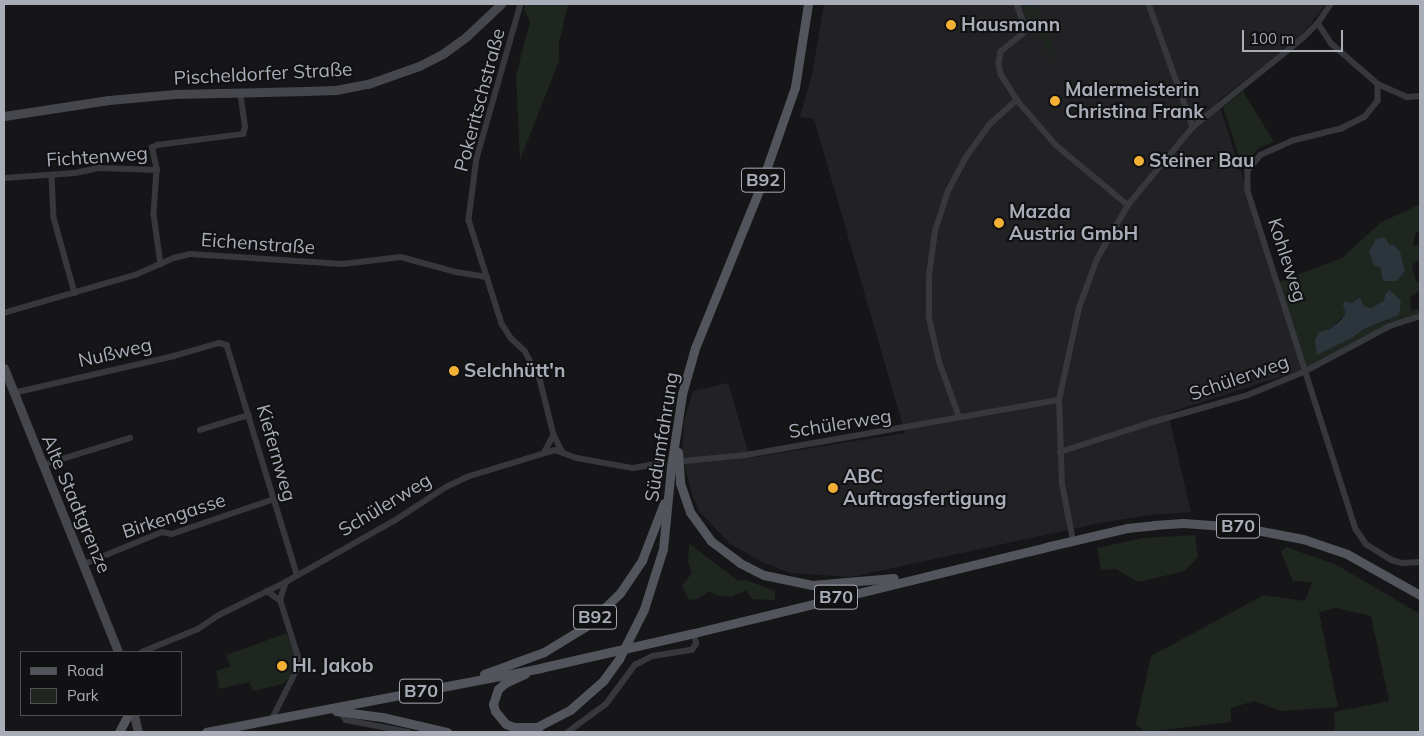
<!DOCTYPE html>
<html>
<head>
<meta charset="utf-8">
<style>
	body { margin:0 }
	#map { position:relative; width:1424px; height:736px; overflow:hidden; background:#161618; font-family:Mulish,sans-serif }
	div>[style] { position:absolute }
	.built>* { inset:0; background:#222225 }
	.green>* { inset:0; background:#1e261f }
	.water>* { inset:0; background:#2c353c }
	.street>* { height:5.5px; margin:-2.75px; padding:0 2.75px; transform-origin:2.75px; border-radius:2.75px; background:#37383d }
	.secondary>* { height:9px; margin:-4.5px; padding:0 4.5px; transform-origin:4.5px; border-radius:4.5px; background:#45474d }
	.primary>* { height:9px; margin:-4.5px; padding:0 4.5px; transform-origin:4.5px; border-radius:4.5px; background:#53555c }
	.primary-bridge>* { height:9px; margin:-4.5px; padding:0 4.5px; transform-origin:4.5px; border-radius:4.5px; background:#53555c }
	.dots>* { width:14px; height:14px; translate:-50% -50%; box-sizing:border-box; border:2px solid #111113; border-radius:50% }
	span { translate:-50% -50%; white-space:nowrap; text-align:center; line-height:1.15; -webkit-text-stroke:4px #111113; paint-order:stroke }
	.shield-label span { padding:1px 4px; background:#111113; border:1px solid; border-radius:4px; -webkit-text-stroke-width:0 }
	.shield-label { font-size:18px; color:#a8adb8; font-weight:700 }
	.poi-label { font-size:19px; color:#a8adb8; font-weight:700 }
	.left { translate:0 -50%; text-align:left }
	.street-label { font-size:19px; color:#a8adb8 }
	.frame { position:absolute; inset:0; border:5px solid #a8adb8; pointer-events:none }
	.legend { position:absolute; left:20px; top:651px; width:162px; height:65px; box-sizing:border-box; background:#111113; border:1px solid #4d4f55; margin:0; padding:6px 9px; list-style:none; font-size:15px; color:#a8adb8 }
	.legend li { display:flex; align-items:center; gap:10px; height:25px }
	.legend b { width:25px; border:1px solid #4d4f55 }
	.scale { position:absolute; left:1242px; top:30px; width:101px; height:22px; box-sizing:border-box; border:2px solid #a8adb8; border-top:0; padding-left:6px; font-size:15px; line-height:18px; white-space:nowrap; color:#a8adb8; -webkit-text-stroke:4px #111113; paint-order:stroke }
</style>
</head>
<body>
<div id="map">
	<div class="built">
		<i style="clip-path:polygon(824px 4px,1326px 4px,1301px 36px,1218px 101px,1305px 369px,1168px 413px,1191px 512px,1150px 515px,1100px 523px,851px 577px,790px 573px,762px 562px,730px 544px,699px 511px,692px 494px,682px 456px,684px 421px,693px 391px,728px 383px,750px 458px,905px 433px,814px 119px,800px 117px,812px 74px)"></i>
	</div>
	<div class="green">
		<i style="clip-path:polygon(526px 4px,568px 4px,559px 43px,559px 61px,520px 160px,516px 75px,530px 22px,524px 9px)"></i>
		<i style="clip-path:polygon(1022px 4px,1034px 4px,1048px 34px,1055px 57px,1053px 62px)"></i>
		<i style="clip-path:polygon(1243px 91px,1274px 142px,1260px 147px,1249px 158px,1243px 169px,1223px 107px)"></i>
		<i style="clip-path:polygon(evenodd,1420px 204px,1420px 231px,1416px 232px,1413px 246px,1420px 244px,1420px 259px,1412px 265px,1416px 282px,1420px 282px,1420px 290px,1410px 297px,1411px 310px,1420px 309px,1420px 316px,1390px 326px,1306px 371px,1278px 282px,1342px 258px,1380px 223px,1420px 204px,1396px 296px,1401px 300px,1389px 320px,1364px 329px,1352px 338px,1317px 355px,1319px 332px,1330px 329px,1346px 313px,1364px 306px,1371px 308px,1396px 296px)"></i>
		<i style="clip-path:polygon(1195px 535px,1198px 557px,1185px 571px,1138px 582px,1116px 569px,1101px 570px,1097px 548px,1143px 538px)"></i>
		<i style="clip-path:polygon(689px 543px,738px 581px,746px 580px,775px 591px,775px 600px,752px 599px,746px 590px,732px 597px,716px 595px,709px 591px,697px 599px,689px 600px,682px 586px,692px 573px,688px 562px)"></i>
		<i style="clip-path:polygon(1286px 547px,1335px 564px,1420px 614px,1420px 732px,1335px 732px,1334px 712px,1389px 701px,1371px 616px,1336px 608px,1319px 612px,1338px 707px,1281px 711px,1254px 701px,1231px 708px,1231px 722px,1144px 732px,1136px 724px,1151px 656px,1264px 595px,1305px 601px,1312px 582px,1293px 581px,1281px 552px)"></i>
		<i style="clip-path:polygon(287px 633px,298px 662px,295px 673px,283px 684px,253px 691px,249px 682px,219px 689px,216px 671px,231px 666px,226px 655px)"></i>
	</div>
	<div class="water">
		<i style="clip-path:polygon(1385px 237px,1389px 245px,1394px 245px,1400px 252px,1405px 271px,1397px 281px,1383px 281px,1381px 268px,1374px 265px,1369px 252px,1376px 239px)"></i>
		<i style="clip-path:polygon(1389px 290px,1401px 300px,1399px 315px,1364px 329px,1352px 338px,1317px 355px,1315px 340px,1319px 332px,1330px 329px,1340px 321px,1346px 313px,1343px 306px,1345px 301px,1352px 303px,1360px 298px,1364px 306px,1371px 308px,1384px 301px,1385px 295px)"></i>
	</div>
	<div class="street">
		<i style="left:521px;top:4px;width:160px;rotate:105.9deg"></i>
		<i style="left:477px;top:158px;width:63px;rotate:97.4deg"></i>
		<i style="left:469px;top:220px;width:109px;rotate:72.4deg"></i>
		<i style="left:502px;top:324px;width:17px;rotate:57deg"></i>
		<i style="left:511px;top:338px;width:19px;rotate:43deg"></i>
		<i style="left:525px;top:351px;width:32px;rotate:62deg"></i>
		<i style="left:540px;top:379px;width:58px;rotate:76deg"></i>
		<i style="left:554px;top:435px;width:19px;rotate:118deg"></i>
		<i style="left:1017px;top:4px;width:23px;rotate:70deg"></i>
		<i style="left:1025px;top:26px;width:8px;rotate:104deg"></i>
		<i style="left:1023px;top:34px;width:28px;rotate:141deg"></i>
		<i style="left:1001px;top:52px;width:11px;rotate:100deg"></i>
		<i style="left:999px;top:63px;width:11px;rotate:80deg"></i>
		<i style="left:1001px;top:74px;width:31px;rotate:58deg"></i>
		<i style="left:1017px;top:100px;width:60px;rotate:49.1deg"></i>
		<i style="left:1056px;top:145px;width:94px;rotate:39.8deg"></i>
		<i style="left:1149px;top:4px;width:131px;rotate:70.3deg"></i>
		<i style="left:1318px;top:23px;width:24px;rotate:57deg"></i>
		<i style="left:1331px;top:43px;width:62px;rotate:41.1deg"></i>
		<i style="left:1378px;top:84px;width:17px;rotate:90deg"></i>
		<i style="left:1378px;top:101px;width:21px;rotate:129deg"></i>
		<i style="left:1365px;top:117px;width:27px;rotate:153deg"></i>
		<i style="left:1341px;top:129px;width:49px;rotate:166deg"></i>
		<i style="left:1293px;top:141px;width:35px;rotate:156deg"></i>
		<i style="left:1261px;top:155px;width:21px;rotate:129deg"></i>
		<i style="left:1248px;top:171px;width:20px;rotate:90deg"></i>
		<i style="left:1248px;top:191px;width:355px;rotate:72.3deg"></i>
		<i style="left:1356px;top:529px;width:18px;rotate:56deg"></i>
		<i style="left:1366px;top:544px;width:31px;rotate:32deg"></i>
		<i style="left:1392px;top:560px;width:10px;rotate:17deg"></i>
		<i style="left:1402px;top:563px;width:18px;rotate:-3deg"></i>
		<i style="left:1378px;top:84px;width:32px;rotate:24deg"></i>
		<i style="left:1407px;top:97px;width:13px;rotate:-4deg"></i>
		<i style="left:157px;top:170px;width:44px;rotate:93.9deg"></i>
		<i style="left:154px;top:214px;width:51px;rotate:82.2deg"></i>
		<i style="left:52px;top:176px;width:42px;rotate:87.3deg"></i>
		<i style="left:54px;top:218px;width:78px;rotate:74.4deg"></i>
		<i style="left:4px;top:178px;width:71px;rotate:-4deg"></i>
		<i style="left:75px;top:173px;width:25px;rotate:-12deg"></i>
		<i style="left:99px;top:168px;width:58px;rotate:2deg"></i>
		<i style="left:157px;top:170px;width:23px;rotate:-103deg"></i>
		<i style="left:152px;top:148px;width:6px;rotate:-31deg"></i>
		<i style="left:157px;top:145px;width:87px;rotate:-7.3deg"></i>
		<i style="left:243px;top:134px;width:7px;rotate:-74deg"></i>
		<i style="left:245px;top:127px;width:35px;rotate:-98deg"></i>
		<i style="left:4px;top:313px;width:136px;rotate:-16.2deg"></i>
		<i style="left:135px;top:275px;width:43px;rotate:-23.6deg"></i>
		<i style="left:174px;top:258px;width:16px;rotate:-14deg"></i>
		<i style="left:190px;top:254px;width:153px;rotate:3.7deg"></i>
		<i style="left:343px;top:264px;width:58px;rotate:-6.9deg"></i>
		<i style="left:401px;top:257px;width:57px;rotate:15.3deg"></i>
		<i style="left:456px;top:272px;width:31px;rotate:9deg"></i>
		<i style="left:13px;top:393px;width:165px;rotate:-12.9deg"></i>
		<i style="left:174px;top:356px;width:47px;rotate:-16.1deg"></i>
		<i style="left:219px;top:343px;width:8px;rotate:14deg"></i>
		<i style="left:227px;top:345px;width:239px;rotate:73deg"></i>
		<i style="left:959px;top:417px;width:59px;rotate:-110deg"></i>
		<i style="left:939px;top:362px;width:45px;rotate:-102.8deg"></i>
		<i style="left:929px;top:318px;width:42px;rotate:-90deg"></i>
		<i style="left:929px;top:276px;width:45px;rotate:-82.4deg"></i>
		<i style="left:935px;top:231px;width:42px;rotate:-72deg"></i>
		<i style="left:948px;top:191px;width:38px;rotate:-62deg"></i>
		<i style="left:966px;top:157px;width:41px;rotate:-54deg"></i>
		<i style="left:990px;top:124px;width:36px;rotate:-42deg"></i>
		<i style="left:200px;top:430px;width:51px;rotate:-17deg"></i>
		<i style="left:554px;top:435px;width:18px;rotate:63deg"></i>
		<i style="left:1060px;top:452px;width:94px;rotate:-18deg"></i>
		<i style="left:1149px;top:423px;width:103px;rotate:-15.8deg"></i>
		<i style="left:1248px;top:395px;width:63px;rotate:-22.5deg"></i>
		<i style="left:1306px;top:371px;width:95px;rotate:-28.2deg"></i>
		<i style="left:1390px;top:326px;width:32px;rotate:-18deg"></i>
		<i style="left:685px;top:461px;width:61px;rotate:-5.6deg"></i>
		<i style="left:746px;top:455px;width:318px;rotate:-10deg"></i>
		<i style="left:43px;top:465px;width:91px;rotate:-17.2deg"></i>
		<i style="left:1073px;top:541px;width:58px;rotate:-100.9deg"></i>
		<i style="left:1062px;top:484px;width:84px;rotate:-92deg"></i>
		<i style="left:1059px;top:400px;width:94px;rotate:-77.7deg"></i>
		<i style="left:1079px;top:308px;width:52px;rotate:-69.8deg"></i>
		<i style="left:1097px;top:259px;width:62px;rotate:-60.1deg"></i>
		<i style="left:1128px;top:205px;width:102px;rotate:-50.2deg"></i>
		<i style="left:1193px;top:127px;width:141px;rotate:-39deg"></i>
		<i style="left:1303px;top:38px;width:21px;rotate:-45deg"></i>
		<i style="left:1318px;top:23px;width:23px;rotate:-56deg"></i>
		<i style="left:84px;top:564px;width:84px;rotate:-22.3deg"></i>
		<i style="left:162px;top:532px;width:10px;rotate:11deg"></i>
		<i style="left:172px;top:534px;width:108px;rotate:-18.9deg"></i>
		<i style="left:267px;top:591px;width:16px;rotate:35deg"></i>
		<i style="left:142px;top:652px;width:61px;rotate:-22.3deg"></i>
		<i style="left:198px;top:629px;width:25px;rotate:-34deg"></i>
		<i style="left:219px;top:615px;width:75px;rotate:-26.2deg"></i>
		<i style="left:286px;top:582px;width:124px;rotate:-29.5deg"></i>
		<i style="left:394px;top:521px;width:62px;rotate:-33.2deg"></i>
		<i style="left:446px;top:487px;width:23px;rotate:-25deg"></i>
		<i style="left:467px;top:477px;width:92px;rotate:-17.1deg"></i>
		<i style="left:555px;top:450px;width:23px;rotate:20deg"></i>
		<i style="left:577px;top:458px;width:57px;rotate:10.1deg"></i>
		<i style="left:633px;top:468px;width:27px;rotate:-10deg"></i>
		<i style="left:341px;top:712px;width:9px;rotate:58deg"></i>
		<i style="left:346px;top:720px;width:64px;rotate:10.8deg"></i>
		<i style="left:271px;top:721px;width:65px;rotate:-63.4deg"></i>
		<i style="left:300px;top:663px;width:66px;rotate:-107.6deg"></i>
		<i style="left:280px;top:600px;width:19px;rotate:-72deg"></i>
		<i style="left:568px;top:732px;width:47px;rotate:-36.4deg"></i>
		<i style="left:606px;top:704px;width:49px;rotate:-53.4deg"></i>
		<i style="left:635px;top:665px;width:20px;rotate:-27deg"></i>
		<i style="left:653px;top:656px;width:39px;rotate:-9deg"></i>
		<i style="left:692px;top:650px;width:7px;rotate:-56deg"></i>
		<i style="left:696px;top:644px;width:11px;rotate:-100deg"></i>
	</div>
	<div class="secondary">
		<i style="left:4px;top:116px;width:106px;rotate:-8.7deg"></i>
		<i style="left:109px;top:100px;width:66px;rotate:-5.2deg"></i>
		<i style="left:175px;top:94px;width:130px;rotate:-1.3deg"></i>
		<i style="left:305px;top:91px;width:31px;rotate:-2deg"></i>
		<i style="left:336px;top:90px;width:33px;rotate:-11deg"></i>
		<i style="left:368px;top:84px;width:54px;rotate:-19.4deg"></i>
		<i style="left:419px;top:66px;width:28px;rotate:-27deg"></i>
		<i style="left:444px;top:53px;width:29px;rotate:-36deg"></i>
		<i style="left:467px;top:36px;width:47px;rotate:-43.3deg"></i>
		<i style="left:4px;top:368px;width:306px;rotate:68.1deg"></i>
		<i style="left:134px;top:715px;width:17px;rotate:77deg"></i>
	</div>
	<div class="primary">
		<i style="left:678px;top:452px;width:31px;rotate:86deg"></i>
		<i style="left:680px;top:483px;width:31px;rotate:71deg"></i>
		<i style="left:690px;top:512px;width:36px;rotate:54deg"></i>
		<i style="left:711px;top:541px;width:36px;rotate:37deg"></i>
		<i style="left:740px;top:563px;width:27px;rotate:27deg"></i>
		<i style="left:764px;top:575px;width:49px;rotate:11.8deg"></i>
		<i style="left:812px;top:585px;width:82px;rotate:-4.9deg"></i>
		<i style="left:644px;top:609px;width:63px;rotate:-72.4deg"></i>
		<i style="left:663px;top:549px;width:82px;rotate:-84.4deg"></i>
		<i style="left:671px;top:467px;width:74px;rotate:-81.4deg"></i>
		<i style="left:682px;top:394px;width:48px;rotate:-74.2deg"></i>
		<i style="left:695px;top:348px;width:170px;rotate:-67.9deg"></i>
		<i style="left:759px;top:190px;width:109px;rotate:-70.7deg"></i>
		<i style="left:795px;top:87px;width:84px;rotate:-81.1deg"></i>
		<i style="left:484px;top:674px;width:64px;rotate:-20.1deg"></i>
		<i style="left:544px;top:652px;width:48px;rotate:-31.4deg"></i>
		<i style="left:585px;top:627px;width:49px;rotate:-44.2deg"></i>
		<i style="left:620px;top:593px;width:40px;rotate:-56deg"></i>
		<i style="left:642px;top:560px;width:61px;rotate:-68.9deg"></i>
		<i style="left:525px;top:674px;width:22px;rotate:156deg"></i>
		<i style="left:505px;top:683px;width:9px;rotate:139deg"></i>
		<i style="left:498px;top:689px;width:16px;rotate:108deg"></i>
		<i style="left:493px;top:704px;width:7px;rotate:74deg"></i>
		<i style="left:495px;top:711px;width:17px;rotate:50deg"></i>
		<i style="left:506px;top:724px;width:9px;rotate:21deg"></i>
		<i style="left:514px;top:727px;width:25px"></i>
		<i style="left:336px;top:711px;width:46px;rotate:7.4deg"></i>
		<i style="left:382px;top:717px;width:67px;rotate:13deg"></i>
		<i style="left:533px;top:729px;width:42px;rotate:-27.2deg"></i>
		<i style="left:570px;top:710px;width:44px;rotate:-41.3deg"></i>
		<i style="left:119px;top:732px;width:19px;rotate:-62deg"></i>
		<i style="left:206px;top:732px;width:340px;rotate:-10.8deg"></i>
		<i style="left:540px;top:668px;width:158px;rotate:-12.8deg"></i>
		<i style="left:694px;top:633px;width:362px;rotate:-13.7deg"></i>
		<i style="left:1046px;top:547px;width:83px;rotate:-13.2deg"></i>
		<i style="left:1127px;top:528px;width:27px;rotate:-6deg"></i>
		<i style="left:1154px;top:525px;width:29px;rotate:-4deg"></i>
		<i style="left:1183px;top:523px;width:57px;rotate:4deg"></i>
		<i style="left:1240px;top:527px;width:64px;rotate:10.8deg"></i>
		<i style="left:1303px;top:539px;width:46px;rotate:18.8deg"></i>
		<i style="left:1347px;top:554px;width:84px;rotate:29.3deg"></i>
	</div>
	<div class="primary-bridge">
		<i style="left:603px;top:681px;width:27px;rotate:-54deg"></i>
		<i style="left:619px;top:659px;width:56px;rotate:-63.4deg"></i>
	</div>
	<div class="dots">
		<i style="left:951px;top:25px;background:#f2b134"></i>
		<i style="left:1055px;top:101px;background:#f2b134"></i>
		<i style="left:1139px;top:161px;background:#f2b134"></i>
		<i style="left:999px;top:223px;background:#f2b134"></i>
		<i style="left:454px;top:371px;background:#f2b134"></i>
		<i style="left:833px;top:488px;background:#f2b134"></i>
		<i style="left:282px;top:666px;background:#f2b134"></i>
	</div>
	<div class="shield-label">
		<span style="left:763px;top:180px">B92</span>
		<span style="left:1238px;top:526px">B70</span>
		<span style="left:836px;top:597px">B70</span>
		<span style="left:595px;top:617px">B92</span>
		<span style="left:421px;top:691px">B70</span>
	</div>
	<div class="poi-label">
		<span class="left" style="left:961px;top:25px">Hausmann</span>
		<span class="left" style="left:1065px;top:101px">Malermeisterin<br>Christina Frank</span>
		<span class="left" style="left:1149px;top:161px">Steiner Bau</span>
		<span class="left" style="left:1009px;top:223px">Mazda<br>Austria GmbH</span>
		<span class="left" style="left:464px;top:371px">Selchhütt'n</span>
		<span class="left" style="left:843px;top:488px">ABC<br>Auftragsfertigung</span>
		<span class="left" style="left:292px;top:666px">Hl. Jakob</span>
	</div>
	<div class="street-label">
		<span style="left:263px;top:74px;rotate:-3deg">Pischeldorfer Straße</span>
		<span style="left:480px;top:100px;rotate:-75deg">Pokeritschstraße</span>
		<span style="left:97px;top:157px;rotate:-4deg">Fichtenweg</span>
		<span style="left:258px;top:244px;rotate:4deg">Eichenstraße</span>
		<span style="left:1287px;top:260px;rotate:72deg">Kohleweg</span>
		<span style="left:115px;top:353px;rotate:-13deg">Nußweg</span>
		<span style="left:1239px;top:378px;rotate:-19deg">Schülerweg</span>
		<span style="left:840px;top:424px;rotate:-9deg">Schülerweg</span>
		<span style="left:662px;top:437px;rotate:-81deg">Südumfahrung</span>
		<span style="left:276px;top:453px;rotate:74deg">Kiefernweg</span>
		<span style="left:76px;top:504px;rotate:67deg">Alte Stadtgrenze</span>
		<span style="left:385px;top:505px;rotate:-31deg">Schülerweg</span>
		<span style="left:174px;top:516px;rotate:-18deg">Birkengasse</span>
	</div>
	<div class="frame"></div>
	<ul class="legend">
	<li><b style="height:6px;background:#53555c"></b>Road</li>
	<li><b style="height:14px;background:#1e261f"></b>Park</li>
	</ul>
	<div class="scale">100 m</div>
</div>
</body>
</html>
